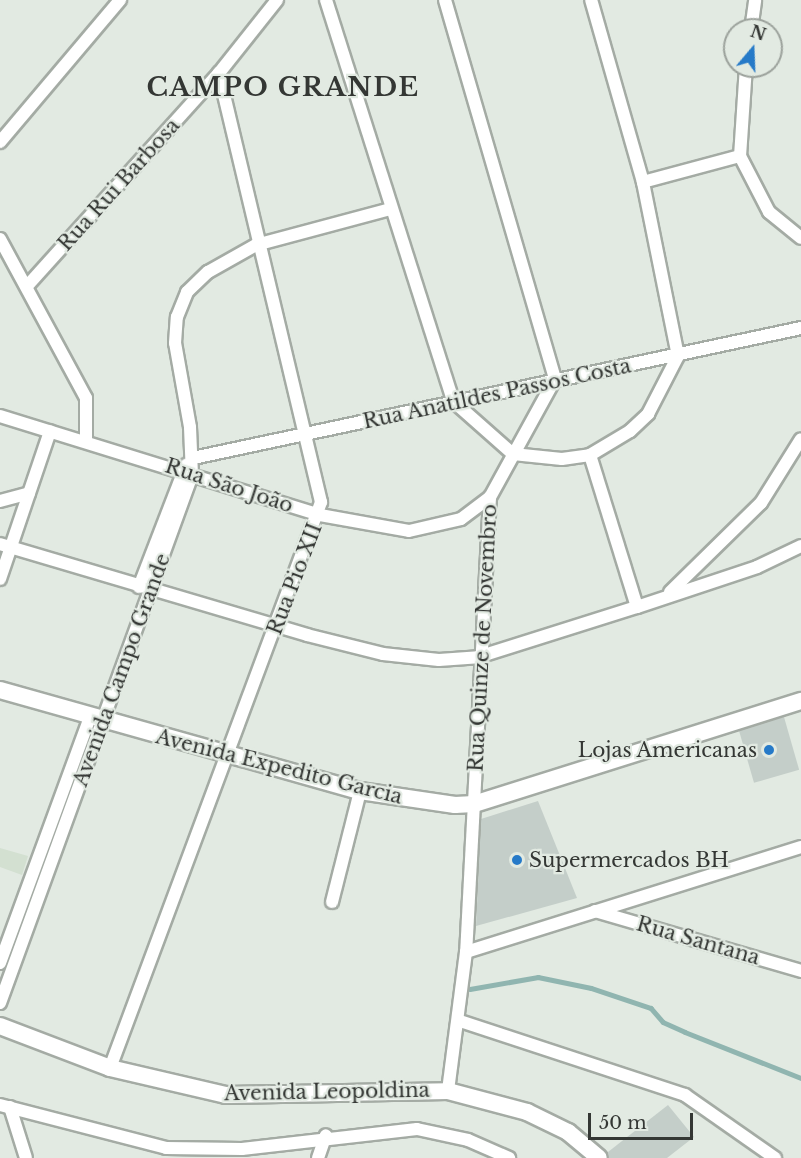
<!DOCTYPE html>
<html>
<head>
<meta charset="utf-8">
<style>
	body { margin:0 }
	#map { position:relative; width:801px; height:1158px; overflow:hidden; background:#e2eae2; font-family:"Libre Baskerville",serif }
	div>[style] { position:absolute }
	.built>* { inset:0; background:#d3e0d1 }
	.stream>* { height:4.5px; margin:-2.25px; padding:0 2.25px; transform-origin:2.25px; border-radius:2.25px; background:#90b5b0 }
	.building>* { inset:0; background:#c4cec9; transform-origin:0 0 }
	.roads { filter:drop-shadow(2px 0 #a4aba4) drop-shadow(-2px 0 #a4aba4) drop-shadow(0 2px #a4aba4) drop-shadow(0 -2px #a4aba4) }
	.street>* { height:12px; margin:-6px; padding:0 6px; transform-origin:6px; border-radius:6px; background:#fff }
	.secondary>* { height:16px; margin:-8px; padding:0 8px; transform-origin:8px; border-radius:8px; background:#fff }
	.dots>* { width:16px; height:16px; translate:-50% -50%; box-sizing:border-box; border:3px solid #e2eae2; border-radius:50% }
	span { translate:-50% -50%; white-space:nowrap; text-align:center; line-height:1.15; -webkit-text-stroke:4.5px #e2eae2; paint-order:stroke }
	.street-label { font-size:20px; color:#343734 }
	.poi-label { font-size:20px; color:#343734 }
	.right { translate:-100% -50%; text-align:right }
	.left { translate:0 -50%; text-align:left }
	.district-label { font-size:26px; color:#343734; font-weight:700; letter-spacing:1.5px }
	.north { position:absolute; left:723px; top:18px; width:60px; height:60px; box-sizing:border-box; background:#e2eae2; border:2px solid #9ca29c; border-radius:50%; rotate:19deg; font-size:16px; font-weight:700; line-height:24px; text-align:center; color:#343734 }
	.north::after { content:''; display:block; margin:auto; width:21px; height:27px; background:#267ac8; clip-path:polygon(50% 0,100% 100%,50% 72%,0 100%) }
	.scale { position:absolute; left:588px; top:1113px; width:105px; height:27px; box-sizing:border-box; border:3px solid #343734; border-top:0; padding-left:8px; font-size:18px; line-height:21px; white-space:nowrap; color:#343734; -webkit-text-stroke:4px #e2eae2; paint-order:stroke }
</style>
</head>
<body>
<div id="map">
	<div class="built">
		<i style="clip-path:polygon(0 848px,28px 856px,22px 875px,0 867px)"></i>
	</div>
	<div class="stream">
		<i style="left:470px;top:989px;width:69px;rotate:-10deg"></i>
		<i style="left:538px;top:977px;width:54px;rotate:11.7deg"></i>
		<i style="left:591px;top:988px;width:63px;rotate:18.4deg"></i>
		<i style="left:651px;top:1008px;width:18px;rotate:49deg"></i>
		<i style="left:663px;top:1022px;width:24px;rotate:24deg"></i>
		<i style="left:685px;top:1032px;width:125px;rotate:21.6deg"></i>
	</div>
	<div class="building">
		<i style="left:784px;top:717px;width:55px;height:47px;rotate:74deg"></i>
		<i style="clip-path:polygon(538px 801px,577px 898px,476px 926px,481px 819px)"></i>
		<i style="clip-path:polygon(668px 1105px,694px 1137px,667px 1158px,609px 1158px,608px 1152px)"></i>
	</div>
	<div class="roads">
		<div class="street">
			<i style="left:326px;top:0;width:421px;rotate:72.4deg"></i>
			<i style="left:453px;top:401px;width:80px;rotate:41.5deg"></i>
			<i style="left:513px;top:454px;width:49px;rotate:5.8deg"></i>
			<i style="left:562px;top:459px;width:28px;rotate:-8deg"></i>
			<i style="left:590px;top:455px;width:47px;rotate:-31deg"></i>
			<i style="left:630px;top:431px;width:25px;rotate:-43deg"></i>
			<i style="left:648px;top:414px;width:65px;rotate:-62.7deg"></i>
			<i style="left:678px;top:356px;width:177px;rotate:-101.4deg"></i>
			<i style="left:643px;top:182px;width:189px;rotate:-105.9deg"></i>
			<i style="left:445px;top:0;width:395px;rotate:73.8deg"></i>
			<i style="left:555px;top:379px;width:135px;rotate:118.8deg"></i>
			<i style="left:490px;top:497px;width:456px;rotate:93deg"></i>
			<i style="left:466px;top:952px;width:140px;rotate:97.4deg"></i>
			<i style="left:751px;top:30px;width:30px;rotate:-82deg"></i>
			<i style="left:746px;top:66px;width:90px;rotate:93.8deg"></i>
			<i style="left:740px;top:156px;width:63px;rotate:62.6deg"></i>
			<i style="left:769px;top:212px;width:41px;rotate:39.1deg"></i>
			<i style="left:0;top:142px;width:186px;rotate:-49.8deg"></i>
			<i style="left:643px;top:182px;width:100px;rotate:-15deg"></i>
			<i style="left:0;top:239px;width:181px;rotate:61.6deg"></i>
			<i style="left:86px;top:398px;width:43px;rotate:90deg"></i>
			<i style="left:28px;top:285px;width:285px;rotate:-48deg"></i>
			<i style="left:219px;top:73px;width:93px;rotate:-51.5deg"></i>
			<i style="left:0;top:416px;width:335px;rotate:17.2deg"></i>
			<i style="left:320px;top:515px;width:90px;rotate:10.2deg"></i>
			<i style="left:409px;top:531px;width:53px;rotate:-13deg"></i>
			<i style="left:461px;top:519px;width:36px;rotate:-37deg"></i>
			<i style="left:590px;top:455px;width:159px;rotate:72.8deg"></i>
			<i style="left:193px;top:458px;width:622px;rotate:-12.07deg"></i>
			<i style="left:0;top:501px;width:30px;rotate:-15deg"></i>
			<i style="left:0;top:544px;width:320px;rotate:16.5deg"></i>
			<i style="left:307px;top:635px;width:78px;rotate:14deg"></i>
			<i style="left:383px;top:654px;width:56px;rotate:6.1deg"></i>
			<i style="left:439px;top:660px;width:39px;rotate:-4deg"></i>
			<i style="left:478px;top:657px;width:167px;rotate:-17.5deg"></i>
			<i style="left:637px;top:607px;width:126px;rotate:-18.4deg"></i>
			<i style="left:757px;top:567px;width:49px;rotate:-25.5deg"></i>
			<i style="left:0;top:579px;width:156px;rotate:-71.3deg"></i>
			<i style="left:139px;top:587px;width:131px;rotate:-68.9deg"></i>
			<i style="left:670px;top:592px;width:127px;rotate:-44.4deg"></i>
			<i style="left:761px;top:503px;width:75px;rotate:-58deg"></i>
			<i style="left:332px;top:902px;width:114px;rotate:-75.8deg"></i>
			<i style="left:595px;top:911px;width:215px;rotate:16.2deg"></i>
			<i style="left:466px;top:952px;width:351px;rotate:-17.4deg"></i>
			<i style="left:0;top:963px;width:262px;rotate:-69.9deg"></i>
			<i style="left:0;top:1003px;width:562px;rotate:-70.02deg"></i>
			<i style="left:192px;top:475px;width:48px;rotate:-92.4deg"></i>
			<i style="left:190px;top:427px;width:85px;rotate:-100.1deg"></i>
			<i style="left:175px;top:343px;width:26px;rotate:-86deg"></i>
			<i style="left:177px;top:317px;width:27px;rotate:-68deg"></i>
			<i style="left:187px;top:292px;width:29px;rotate:-44deg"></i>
			<i style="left:208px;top:272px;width:55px;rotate:-29.4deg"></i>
			<i style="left:256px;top:245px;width:139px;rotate:-15deg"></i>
			<i style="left:460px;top:1021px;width:237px;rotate:18.2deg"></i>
			<i style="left:685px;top:1095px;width:110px;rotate:35deg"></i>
			<i style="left:110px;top:1068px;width:604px;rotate:-69.55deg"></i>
			<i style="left:321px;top:502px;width:441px;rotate:-103.4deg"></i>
			<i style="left:0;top:1105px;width:171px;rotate:14.5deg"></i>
			<i style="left:166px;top:1148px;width:76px;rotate:0.8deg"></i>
			<i style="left:242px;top:1149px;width:176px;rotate:-6.5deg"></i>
			<i style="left:417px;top:1129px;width:52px;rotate:12.2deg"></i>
			<i style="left:468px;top:1140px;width:45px;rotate:23.7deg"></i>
			<i style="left:10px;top:1107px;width:53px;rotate:72.6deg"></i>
			<i style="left:318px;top:1158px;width:24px;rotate:-71deg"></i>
		</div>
		<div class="secondary">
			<i style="left:0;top:690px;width:374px;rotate:15.7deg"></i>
			<i style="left:360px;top:791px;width:96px;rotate:8.4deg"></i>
			<i style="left:455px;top:805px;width:19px;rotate:-3deg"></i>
			<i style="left:474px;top:804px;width:343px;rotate:-17.5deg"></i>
			<i style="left:0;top:1026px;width:118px;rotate:20.9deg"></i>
			<i style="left:110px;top:1068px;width:119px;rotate:13.1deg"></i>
			<i style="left:226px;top:1095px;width:222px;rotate:-1deg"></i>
			<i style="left:448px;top:1091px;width:82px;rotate:14.9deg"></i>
			<i style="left:527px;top:1112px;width:46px;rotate:26deg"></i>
			<i style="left:568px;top:1132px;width:40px;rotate:40deg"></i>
		</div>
	</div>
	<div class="dots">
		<i style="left:769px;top:750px;background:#267ac8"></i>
		<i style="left:517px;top:860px;background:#267ac8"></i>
	</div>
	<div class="street-label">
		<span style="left:119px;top:185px;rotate:-48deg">Rua Rui Barbosa</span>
		<span style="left:497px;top:394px;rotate:-12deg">Rua Anatildes Passos Costa</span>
		<span style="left:229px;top:486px;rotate:18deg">Rua São João</span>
		<span style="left:295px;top:579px;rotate:-69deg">Rua Pio XII</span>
		<span style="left:483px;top:638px;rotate:-87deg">Rua Quinze de Novembro</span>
		<span style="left:122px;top:670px;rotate:-70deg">Avenida Campo Grande</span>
		<span style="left:279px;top:767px;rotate:14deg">Avenida Expedito Garcia</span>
		<span style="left:698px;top:941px;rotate:16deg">Rua Santana</span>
		<span style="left:327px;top:1092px;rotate:-1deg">Avenida Leopoldina</span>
	</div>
	<div class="poi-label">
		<span class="right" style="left:757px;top:750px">Lojas Americanas</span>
		<span class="left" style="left:529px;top:860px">Supermercados BH</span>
	</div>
	<div class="district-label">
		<span style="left:283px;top:88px">CAMPO GRANDE</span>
	</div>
	<div class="north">N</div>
	<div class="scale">50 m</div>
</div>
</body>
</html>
